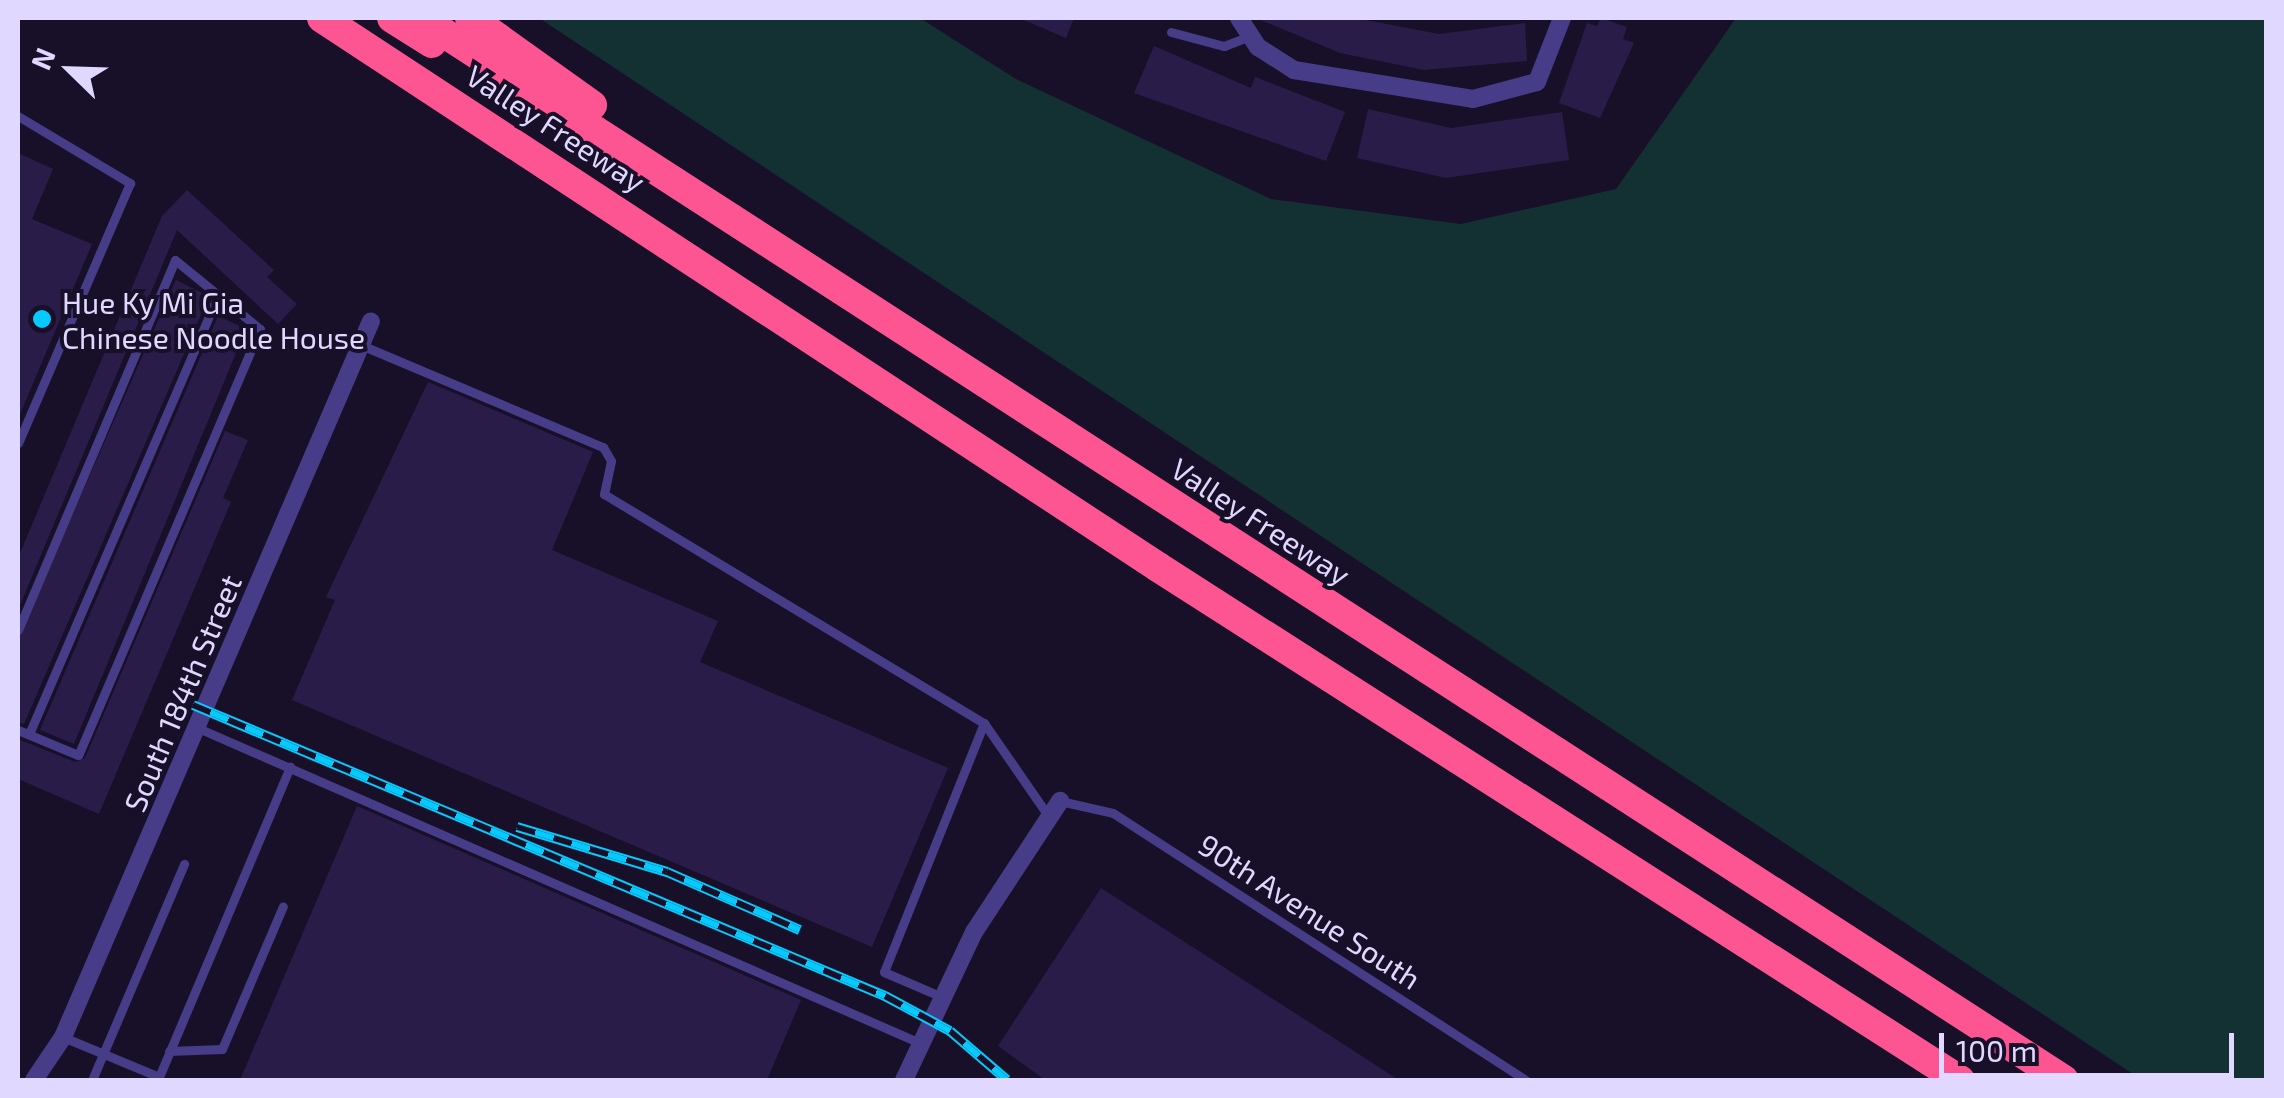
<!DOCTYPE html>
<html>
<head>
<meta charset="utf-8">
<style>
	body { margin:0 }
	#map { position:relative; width:2284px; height:1098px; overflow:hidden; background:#171028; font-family:"Exo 2",sans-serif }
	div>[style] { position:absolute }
	.green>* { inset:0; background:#133032 }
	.building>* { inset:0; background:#2a1c49 }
	.service>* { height:9px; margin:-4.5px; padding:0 4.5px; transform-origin:4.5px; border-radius:4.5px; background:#473c87 }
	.minor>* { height:18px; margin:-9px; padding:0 9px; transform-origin:9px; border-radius:9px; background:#473c87 }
	.motorway>* { height:30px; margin:-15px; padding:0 15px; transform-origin:15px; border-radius:15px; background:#fd5492 }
	.rail>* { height:10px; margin-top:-5px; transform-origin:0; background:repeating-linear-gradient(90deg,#171028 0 19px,#06c9fd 0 38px); box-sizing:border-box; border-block:2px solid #06c9fd }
	.dots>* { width:28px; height:28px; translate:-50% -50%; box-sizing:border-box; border:5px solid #171028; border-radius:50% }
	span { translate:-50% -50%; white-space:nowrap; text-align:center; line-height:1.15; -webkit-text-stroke:8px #171028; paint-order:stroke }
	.street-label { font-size:30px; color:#e1d8ff }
	.poi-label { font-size:30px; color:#e1d8ff }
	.left { translate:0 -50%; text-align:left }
	.frame { position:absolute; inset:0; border:20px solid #e1d8ff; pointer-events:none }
	.north { position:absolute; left:20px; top:20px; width:100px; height:100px; -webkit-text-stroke:8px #171028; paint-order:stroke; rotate:293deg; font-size:28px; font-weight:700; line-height:40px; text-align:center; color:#e1d8ff }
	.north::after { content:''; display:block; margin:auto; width:35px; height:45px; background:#e1d8ff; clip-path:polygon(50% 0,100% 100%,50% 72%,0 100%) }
	.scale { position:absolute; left:1939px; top:1033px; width:295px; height:45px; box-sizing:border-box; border:5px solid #e1d8ff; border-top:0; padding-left:12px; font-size:30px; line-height:35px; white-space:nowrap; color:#e1d8ff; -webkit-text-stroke:8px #171028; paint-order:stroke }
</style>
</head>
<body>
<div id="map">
	<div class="green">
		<i style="clip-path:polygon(539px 18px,920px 18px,1016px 79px,1271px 199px,1461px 224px,1616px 189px,1736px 18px,2266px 18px,2266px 1080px,2142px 1080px)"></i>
	</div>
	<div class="building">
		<i style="clip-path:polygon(1019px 18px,1074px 18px,1066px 38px)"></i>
		<i style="clip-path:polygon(1256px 18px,1355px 18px,1439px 34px,1525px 23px,1527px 61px,1424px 70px,1340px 53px)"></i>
		<i style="clip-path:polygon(1601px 18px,1627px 27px,1623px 39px,1634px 43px,1600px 118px,1559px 103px,1587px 23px,1597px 26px)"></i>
		<i style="clip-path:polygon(1154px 46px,1251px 88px,1255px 77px,1345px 112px,1326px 161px,1134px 93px)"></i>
		<i style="clip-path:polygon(1368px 109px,1451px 128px,1562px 112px,1569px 160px,1446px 178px,1357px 158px)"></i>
		<i style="clip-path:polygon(18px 153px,53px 169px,32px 219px,92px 244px,18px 419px)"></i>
		<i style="clip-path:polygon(187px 190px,274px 270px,267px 277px,297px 304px,278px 324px,177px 230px,18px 610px,18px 558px,162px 216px)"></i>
		<i style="clip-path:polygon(176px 280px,204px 294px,203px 310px,24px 724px,18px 722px,18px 638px)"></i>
		<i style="clip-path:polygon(218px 316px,246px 329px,74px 744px,40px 730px)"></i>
		<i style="clip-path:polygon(428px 382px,593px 452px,552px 550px,718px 621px,700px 662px,948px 768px,872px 947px,292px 700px,335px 600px,326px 597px)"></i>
		<i style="clip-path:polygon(225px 431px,248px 440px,223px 498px,231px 502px,99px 814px,18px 779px,18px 739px,75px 762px,85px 758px)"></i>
		<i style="clip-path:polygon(357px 806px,801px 1000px,767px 1080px,240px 1080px)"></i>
		<i style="clip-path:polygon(1101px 888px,1399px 1080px,1045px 1080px,998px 1046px)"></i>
	</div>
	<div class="service">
		<i style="left:1171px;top:32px;width:55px;rotate:14.8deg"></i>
		<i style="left:1224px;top:46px;width:25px;rotate:-21deg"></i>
		<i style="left:18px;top:116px;width:131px;rotate:30.9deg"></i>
		<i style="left:130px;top:183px;width:283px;rotate:113.3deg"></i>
		<i style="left:361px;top:345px;width:263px;rotate:22.9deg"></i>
		<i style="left:603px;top:447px;width:16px;rotate:60deg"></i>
		<i style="left:611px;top:461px;width:34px;rotate:102deg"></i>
		<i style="left:604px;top:494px;width:444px;rotate:31.1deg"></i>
		<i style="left:984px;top:723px;width:268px;rotate:111.9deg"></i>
		<i style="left:884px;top:972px;width:61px;rotate:23.2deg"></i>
		<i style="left:18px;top:630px;width:402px;rotate:-67deg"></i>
		<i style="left:175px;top:260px;width:109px;rotate:39.1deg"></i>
		<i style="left:260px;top:329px;width:463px;rotate:113.1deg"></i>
		<i style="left:78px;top:755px;width:65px;rotate:-157.4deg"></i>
		<i style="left:984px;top:723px;width:114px;rotate:55.3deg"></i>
		<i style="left:198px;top:728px;width:788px;rotate:23.57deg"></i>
		<i style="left:29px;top:734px;width:478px;rotate:-66.7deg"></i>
		<i style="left:1060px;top:801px;width:54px;rotate:12.8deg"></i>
		<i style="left:1113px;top:813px;width:492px;rotate:32.9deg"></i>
		<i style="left:63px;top:1037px;width:104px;rotate:22.6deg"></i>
		<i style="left:159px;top:1077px;width:337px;rotate:-67.1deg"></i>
		<i style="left:169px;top:1051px;width:53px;rotate:-2.2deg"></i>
		<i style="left:222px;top:1049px;width:155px;rotate:-66.9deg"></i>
		<i style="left:92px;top:1080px;width:235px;rotate:-66.9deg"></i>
	</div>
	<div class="minor">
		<i style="left:1239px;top:18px;width:35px;rotate:57deg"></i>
		<i style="left:1258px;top:47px;width:43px;rotate:32.6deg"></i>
		<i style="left:1294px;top:70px;width:181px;rotate:9.2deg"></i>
		<i style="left:1473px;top:99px;width:66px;rotate:-14.9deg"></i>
		<i style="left:1537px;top:82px;width:69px;rotate:-68.7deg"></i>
		<i style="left:34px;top:1080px;width:52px;rotate:-56deg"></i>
		<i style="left:63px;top:1037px;width:779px;rotate:-66.72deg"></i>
		<i style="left:904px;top:1080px;width:164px;rotate:-64.7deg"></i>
		<i style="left:974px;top:932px;width:157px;rotate:-56.7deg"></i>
	</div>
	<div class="motorway">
		<i style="left:322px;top:18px;width:1000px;rotate:33.29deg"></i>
		<i style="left:1158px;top:567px;width:952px;rotate:32.61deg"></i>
		<i style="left:392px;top:18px;width:47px;rotate:32deg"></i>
		<i style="left:421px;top:18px;width:1956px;rotate:32.88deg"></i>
		<i style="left:470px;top:18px;width:150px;rotate:35.5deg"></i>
	</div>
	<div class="rail">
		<i style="left:193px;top:705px;width:751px;rotate:22.81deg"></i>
		<i style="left:885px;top:996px;width:74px;rotate:28.3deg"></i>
		<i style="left:950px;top:1031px;width:75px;rotate:40.7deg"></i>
		<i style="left:517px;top:827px;width:157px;rotate:16.7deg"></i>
		<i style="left:667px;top:872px;width:145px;rotate:23.6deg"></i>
	</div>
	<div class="dots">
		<i style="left:42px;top:319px;background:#06c9fd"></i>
	</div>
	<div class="street-label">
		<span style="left:556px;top:128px;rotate:33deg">Valley Freeway</span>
		<span style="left:1261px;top:521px;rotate:33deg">Valley Freeway</span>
		<span style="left:182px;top:693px;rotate:-67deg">South 184th Street</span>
		<span style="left:1310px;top:911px;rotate:33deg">90th Avenue South</span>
	</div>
	<div class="poi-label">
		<span class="left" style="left:62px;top:319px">Hue Ky Mi Gia<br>Chinese Noodle House</span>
	</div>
	<div class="frame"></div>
	<div class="north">N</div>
	<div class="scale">100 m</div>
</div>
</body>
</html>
